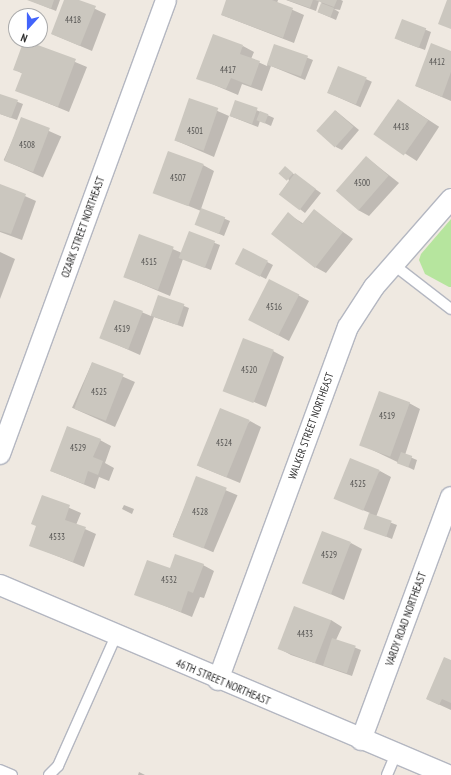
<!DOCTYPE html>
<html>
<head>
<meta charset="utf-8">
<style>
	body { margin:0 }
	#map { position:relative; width:451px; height:775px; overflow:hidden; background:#efe9e1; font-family:"PT Sans Narrow",sans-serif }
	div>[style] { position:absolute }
	.green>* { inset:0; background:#b6e59e }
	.shadow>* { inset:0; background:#0003; transform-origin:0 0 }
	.building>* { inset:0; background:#cbc7bf; transform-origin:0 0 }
	.roads { filter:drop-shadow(1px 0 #b4b7c1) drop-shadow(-1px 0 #b4b7c1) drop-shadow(0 1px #b4b7c1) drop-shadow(0 -1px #b4b7c1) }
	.lane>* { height:10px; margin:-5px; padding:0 5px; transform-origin:5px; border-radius:5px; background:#fff }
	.street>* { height:20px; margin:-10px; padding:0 10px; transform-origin:10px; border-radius:10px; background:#fff }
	span { translate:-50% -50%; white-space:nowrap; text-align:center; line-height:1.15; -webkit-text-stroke:3px #fff; paint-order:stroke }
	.number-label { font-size:9px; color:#555452 }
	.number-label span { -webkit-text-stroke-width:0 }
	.street-label { font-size:11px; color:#2e2e2e }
	.north { position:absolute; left:8px; top:8px; width:40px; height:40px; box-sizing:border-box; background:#fff; border:1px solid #ababab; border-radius:50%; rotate:201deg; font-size:11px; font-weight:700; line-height:16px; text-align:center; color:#2e2e2e }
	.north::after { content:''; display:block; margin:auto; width:14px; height:18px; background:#4264fb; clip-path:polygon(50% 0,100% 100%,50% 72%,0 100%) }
</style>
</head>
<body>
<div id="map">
	<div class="green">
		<i style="clip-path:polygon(451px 219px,451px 287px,449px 287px,425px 274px,419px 260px,421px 254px)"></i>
	</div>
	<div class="shadow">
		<i style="clip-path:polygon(29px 0,60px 0,56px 11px)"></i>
		<i style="clip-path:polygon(65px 0,76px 0,106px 14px,92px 51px,52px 34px)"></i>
		<i style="clip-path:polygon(227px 0,278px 0,277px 3px,304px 15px,294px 43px,222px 15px)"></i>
		<i style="clip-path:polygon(286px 0,341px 0,343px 1px,340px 10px,334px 9px,339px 12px,336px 20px,318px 12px,322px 3px,319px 1px,316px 11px)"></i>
		<i style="clip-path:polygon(402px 20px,431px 32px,425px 50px,401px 41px)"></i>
		<i style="clip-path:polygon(25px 41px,87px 67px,69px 112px,16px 90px,23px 74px,14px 69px)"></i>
		<i style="clip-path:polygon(275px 45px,313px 60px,305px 80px,271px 66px,262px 91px,242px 84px,238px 95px,198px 78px,243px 46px,254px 52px,251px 59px,267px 66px)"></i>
		<i style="clip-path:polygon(451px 52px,451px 101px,416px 86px)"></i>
		<i style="left:339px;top:67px;width:36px;height:28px;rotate:24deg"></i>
		<i style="clip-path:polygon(0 95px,23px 104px,17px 120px,0 114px)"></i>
		<i style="clip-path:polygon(190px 99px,229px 116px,214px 157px,177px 141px)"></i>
		<i style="left:398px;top:100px;width:49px;height:41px;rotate:33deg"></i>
		<i style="clip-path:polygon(236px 101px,274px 118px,271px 126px,260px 121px,258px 127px,230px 116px)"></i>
		<i style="clip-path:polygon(336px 111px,359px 130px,342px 150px,336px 147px)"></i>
		<i style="left:22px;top:119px;width:43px;height:45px;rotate:24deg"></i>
		<i style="clip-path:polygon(366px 157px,399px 183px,369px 216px,358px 210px)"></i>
		<i style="clip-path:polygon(203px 165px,214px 171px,201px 209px,230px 221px,224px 236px,196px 224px,201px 211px,154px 192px)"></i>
		<i style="clip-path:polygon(285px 168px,321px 193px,305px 213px,280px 194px,289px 181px)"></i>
		<i style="clip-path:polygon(0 185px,36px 201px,22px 240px,0 232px)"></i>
		<i style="clip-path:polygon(314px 211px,353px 239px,326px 273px,315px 267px,288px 214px,304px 224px)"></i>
		<i style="clip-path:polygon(189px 233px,220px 245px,211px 270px,183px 259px,170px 296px,125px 277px,140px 235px,182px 253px)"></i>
		<i style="clip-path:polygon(244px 250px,273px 265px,266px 279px,242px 267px)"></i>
		<i style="clip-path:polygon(0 252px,15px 259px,0 299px)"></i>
		<i style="clip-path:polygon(298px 295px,309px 301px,289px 341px,261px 326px)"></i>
		<i style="clip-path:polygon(159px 296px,189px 308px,183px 327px,154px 317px,140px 355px,104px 339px,115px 301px,151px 316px)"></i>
		<i style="clip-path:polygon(273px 351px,284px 357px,266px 407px,225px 390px)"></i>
		<i style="left:92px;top:363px;width:47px;height:49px;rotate:24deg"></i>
		<i style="clip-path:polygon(409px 403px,420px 409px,405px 455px,417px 460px,414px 470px,362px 445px)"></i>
		<i style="clip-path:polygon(250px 421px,261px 427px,240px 483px,199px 466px)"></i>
		<i style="clip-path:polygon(100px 440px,111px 446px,105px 463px,114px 468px,109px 481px,99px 477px,95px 489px,51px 471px)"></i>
		<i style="clip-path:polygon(380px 471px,391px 477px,376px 517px,397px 525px,392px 539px,365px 528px,370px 513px,337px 499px)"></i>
		<i style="left:197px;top:478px;width:44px;height:62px;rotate:23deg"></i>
		<i style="clip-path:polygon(42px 496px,81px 513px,76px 525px,96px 534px,84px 567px,30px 545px,37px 526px)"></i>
		<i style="clip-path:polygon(124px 505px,134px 509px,132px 514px,122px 509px)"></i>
		<i style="clip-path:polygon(351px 543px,362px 549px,344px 600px,305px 583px)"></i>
		<i style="clip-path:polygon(203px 565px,214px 571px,204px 598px,200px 597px,192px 617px,136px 594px,171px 570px)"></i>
		<i style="clip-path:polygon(331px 620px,342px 627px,336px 640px,361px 650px,352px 676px,291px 655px,280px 649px)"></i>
		<i style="clip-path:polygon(451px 661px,451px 710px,427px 699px)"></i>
		<i style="clip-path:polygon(139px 772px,145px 775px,138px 775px)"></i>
	</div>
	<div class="building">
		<i style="clip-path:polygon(27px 0,54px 0,51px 9px)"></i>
		<i style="clip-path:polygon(64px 0,79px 0,96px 6px,80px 46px,51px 34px)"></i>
		<i style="clip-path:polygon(226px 0,272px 0,293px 8px,283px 38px,221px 15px)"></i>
		<i style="clip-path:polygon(287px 0,313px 0,310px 8px)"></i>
		<i style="clip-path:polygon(315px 0,337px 0,334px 7px)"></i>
		<i style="clip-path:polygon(447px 0,451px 0,451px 29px,438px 24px)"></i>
		<i style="left:321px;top:3px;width:14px;height:10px;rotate:21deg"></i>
		<i style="left:402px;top:19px;width:26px;height:21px;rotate:21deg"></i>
		<i style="clip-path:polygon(213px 34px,243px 45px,240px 54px,260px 61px,251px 86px,231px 78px,226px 89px,196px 79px)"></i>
		<i style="clip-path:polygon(24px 40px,76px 59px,58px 107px,15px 91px,22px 73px,13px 70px)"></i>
		<i style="clip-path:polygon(431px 43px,451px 51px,451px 72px,442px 97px,415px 86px)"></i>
		<i style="left:274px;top:44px;width:36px;height:22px;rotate:19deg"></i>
		<i style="left:338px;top:66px;width:31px;height:29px;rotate:22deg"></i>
		<i style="clip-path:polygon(0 94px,18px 100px,11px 118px,0 114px)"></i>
		<i style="left:189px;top:98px;width:31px;height:45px;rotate:19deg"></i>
		<i style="left:398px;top:99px;width:37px;height:43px;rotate:35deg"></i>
		<i style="left:235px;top:100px;width:24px;height:17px;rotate:19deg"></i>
		<i style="left:335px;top:110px;width:25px;height:28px;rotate:42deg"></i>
		<i style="left:260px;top:111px;width:9px;height:10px;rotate:21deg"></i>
		<i style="left:21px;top:117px;width:31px;height:47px;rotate:21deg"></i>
		<i style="left:168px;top:151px;width:38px;height:45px;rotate:20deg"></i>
		<i style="left:366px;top:156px;width:30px;height:46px;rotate:41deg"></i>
		<i style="left:285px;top:166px;width:11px;height:10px;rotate:41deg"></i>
		<i style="left:295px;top:173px;width:26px;height:27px;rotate:37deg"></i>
		<i style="clip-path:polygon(0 184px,26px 194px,11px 234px,0 231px)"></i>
		<i style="left:201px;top:208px;width:26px;height:18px;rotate:21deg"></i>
		<i style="clip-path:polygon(314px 209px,343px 232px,315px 268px,271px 234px,288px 212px,302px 224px)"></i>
		<i style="left:189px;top:231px;width:28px;height:29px;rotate:21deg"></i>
		<i style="left:139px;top:234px;width:37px;height:46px;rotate:20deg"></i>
		<i style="left:243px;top:248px;width:28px;height:18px;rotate:27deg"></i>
		<i style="left:269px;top:279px;width:34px;height:46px;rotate:27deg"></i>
		<i style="left:158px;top:295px;width:28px;height:22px;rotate:19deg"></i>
		<i style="left:114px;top:300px;width:31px;height:41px;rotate:21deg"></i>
		<i style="left:243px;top:338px;width:33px;height:57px;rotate:21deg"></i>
		<i style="left:92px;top:362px;width:34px;height:50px;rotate:21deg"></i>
		<i style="left:379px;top:391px;width:33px;height:58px;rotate:20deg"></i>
		<i style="left:220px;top:408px;width:32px;height:62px;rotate:22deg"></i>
		<i style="clip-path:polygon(67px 426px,101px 439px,93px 457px,103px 461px,98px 475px,88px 471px,84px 484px,50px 471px)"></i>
		<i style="left:401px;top:452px;width:12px;height:12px;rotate:20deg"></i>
		<i style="left:350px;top:458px;width:32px;height:44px;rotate:22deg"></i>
		<i style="left:196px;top:476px;width:33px;height:65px;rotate:21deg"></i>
		<i style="clip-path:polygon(42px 495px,70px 505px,65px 520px,86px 527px,73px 562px,29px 546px,36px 526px,31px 524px)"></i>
		<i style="left:369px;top:513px;width:24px;height:17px;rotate:19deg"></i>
		<i style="left:322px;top:531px;width:31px;height:56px;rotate:21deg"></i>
		<i style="clip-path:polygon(175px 554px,204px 564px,193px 593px,188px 591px,181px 612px,134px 595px,147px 560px,170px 568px)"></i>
		<i style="left:294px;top:606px;width:40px;height:46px;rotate:21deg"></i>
		<i style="left:332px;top:638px;width:25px;height:29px;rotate:18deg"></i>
		<i style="clip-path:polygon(444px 657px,451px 660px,451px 703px,442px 699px,439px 705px,426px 699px)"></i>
	</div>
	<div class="roads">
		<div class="lane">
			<i style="left:394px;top:265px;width:72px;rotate:37.7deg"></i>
			<i style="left:0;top:770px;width:13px;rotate:23deg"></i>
			<i style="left:49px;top:775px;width:13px;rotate:-45deg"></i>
			<i style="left:58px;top:766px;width:142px;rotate:-66deg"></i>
			<i style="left:387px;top:775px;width:23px;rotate:-67deg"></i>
		</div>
		<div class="street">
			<i style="left:0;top:454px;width:483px;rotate:-69.9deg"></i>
			<i style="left:0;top:585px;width:487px;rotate:23deg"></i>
			<i style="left:218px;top:680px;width:376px;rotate:-69.8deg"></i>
			<i style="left:348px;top:327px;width:48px;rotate:-57deg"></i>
			<i style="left:374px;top:287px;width:117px;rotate:-48.8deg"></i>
			<i style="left:361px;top:740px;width:259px;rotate:-69.7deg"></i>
		</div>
	</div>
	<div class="number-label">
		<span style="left:73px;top:20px">4418</span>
		<span style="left:437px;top:62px">4412</span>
		<span style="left:228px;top:70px">4417</span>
		<span style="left:401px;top:127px">4418</span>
		<span style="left:195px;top:131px">4501</span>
		<span style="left:27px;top:145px">4508</span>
		<span style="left:178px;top:178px">4507</span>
		<span style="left:362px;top:183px">4500</span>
		<span style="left:149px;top:262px">4515</span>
		<span style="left:274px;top:307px">4516</span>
		<span style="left:122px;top:329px">4519</span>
		<span style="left:249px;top:370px">4520</span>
		<span style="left:99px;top:392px">4525</span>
		<span style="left:387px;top:416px">4519</span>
		<span style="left:224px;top:443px">4524</span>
		<span style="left:78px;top:448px">4529</span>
		<span style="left:358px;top:484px">4525</span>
		<span style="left:200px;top:512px">4528</span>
		<span style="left:57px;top:537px">4533</span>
		<span style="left:329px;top:555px">4529</span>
		<span style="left:169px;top:580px">4532</span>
		<span style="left:305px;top:634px">4433</span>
	</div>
	<div class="street-label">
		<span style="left:83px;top:227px;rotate:-70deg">OZARK STREET NORTHEAST</span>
		<span style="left:311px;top:426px;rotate:-70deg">WALKER STREET NORTHEAST</span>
		<span style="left:406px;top:619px;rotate:-70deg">VARDY ROAD NORTHEAST</span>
		<span style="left:223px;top:682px;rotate:23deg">46TH STREET NORTHEAST</span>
	</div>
	<div class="north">N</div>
</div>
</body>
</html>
